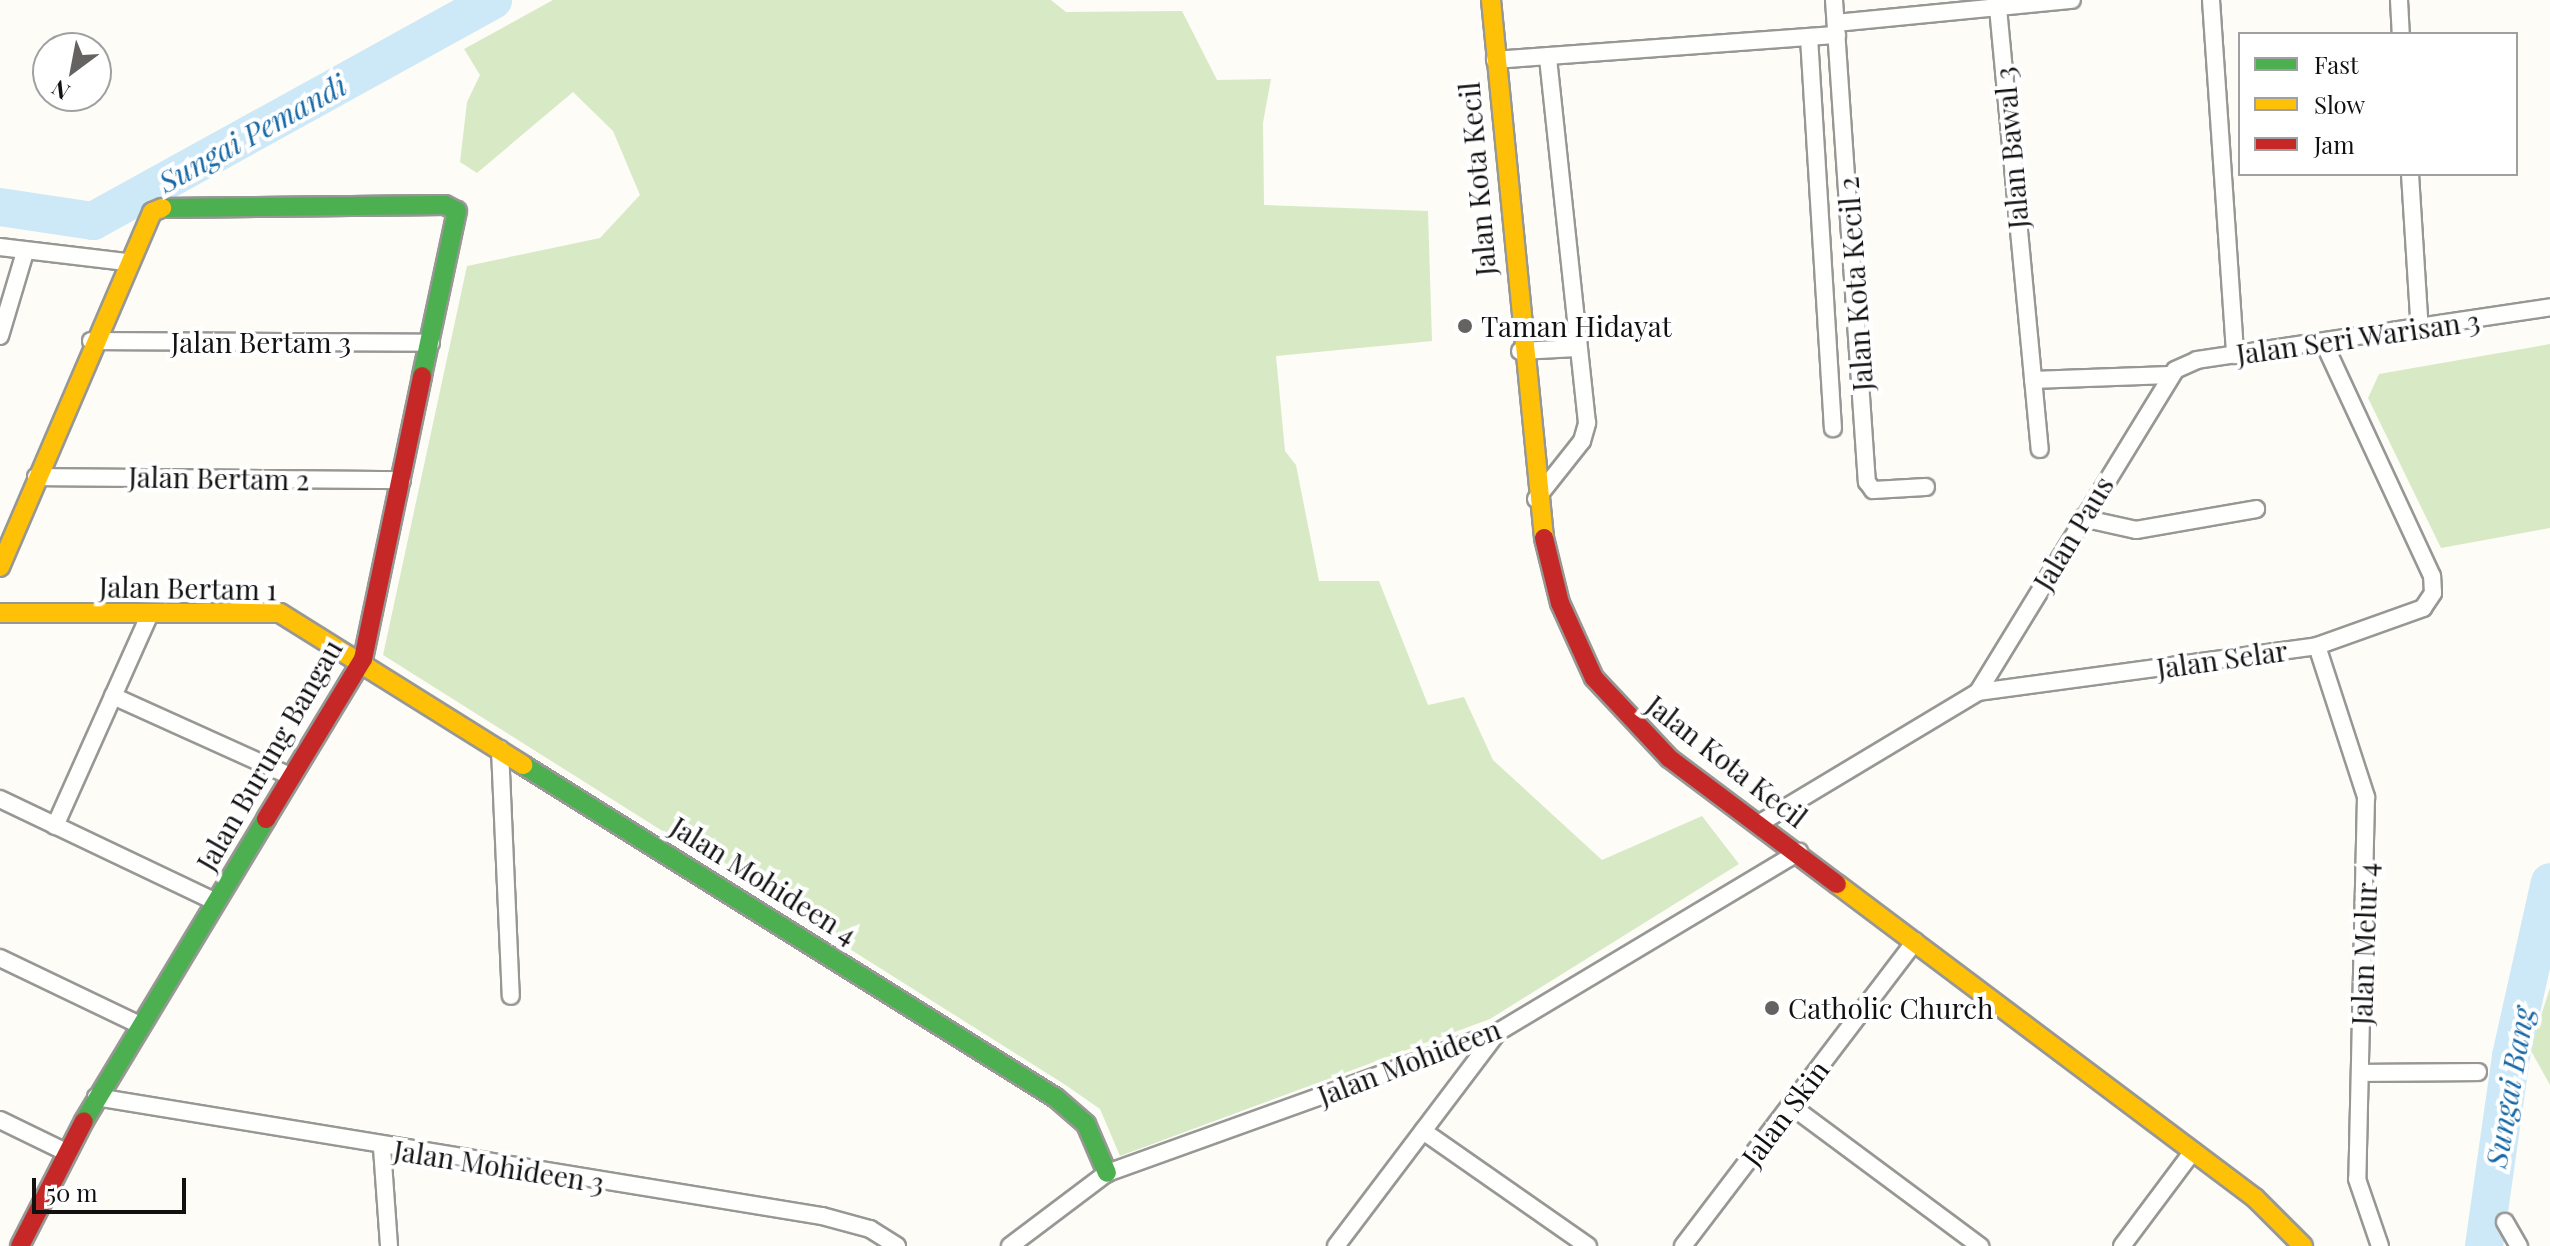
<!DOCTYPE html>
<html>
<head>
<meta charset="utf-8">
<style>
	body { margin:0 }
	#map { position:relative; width:2550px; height:1246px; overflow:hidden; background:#fdfcf7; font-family:"Playfair Display",serif }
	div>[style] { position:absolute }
	.forest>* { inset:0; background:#d8eac5 }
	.river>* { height:38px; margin:-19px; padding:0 19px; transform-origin:19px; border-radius:19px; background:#cde8f7 }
	.roads { filter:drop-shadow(2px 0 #979795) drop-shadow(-2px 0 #979795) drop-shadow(0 2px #979795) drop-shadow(0 -2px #979795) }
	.street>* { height:16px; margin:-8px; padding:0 8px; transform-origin:8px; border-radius:8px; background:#fffffe }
	.fast>* { height:18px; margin:-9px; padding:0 9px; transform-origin:9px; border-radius:9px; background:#4caf50 }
	.slow>* { height:18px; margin:-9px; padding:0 9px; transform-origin:9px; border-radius:9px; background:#ffc107 }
	.jam>* { height:18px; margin:-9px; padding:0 9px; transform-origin:9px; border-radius:9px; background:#c62828 }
	.dots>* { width:22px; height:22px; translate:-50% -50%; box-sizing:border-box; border:4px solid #fff; border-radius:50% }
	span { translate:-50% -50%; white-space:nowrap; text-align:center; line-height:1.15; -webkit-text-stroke:8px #fff; paint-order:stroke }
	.street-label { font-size:28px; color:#111 }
	.poi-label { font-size:28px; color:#111 }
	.left { translate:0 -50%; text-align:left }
	.water-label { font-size:30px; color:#1768a6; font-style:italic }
	.legend { position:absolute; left:2238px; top:32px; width:280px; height:144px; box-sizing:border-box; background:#fff; border:2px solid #a0a0a0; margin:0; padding:10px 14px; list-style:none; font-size:24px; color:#111 }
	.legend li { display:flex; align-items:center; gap:16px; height:40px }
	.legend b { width:40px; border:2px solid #a0a0a0 }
	.north { position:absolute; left:32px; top:32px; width:80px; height:80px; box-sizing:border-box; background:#fff; border:2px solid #a0a0a0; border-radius:50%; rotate:212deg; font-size:22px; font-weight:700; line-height:32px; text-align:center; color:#111 }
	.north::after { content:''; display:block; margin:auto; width:28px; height:36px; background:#646362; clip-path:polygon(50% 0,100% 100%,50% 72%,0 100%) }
	.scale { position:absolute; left:32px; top:1178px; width:154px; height:36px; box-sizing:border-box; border:4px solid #111; border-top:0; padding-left:10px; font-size:24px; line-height:28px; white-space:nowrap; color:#111; -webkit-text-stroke:6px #fff; paint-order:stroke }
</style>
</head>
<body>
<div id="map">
	<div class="forest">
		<i style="clip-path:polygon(553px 0,1051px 0,1066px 12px,1182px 11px,1217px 80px,1271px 79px,1263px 123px,1264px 205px,1428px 211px,1432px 341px,1276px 356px,1285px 451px,1296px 465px,1319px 581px,1379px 581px,1428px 705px,1464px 697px,1493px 760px,1602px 860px,1702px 816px,1739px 864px,1490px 1019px,1120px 1156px,1100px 1109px,1064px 1084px,383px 655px,467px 266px,600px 238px,640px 195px,613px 131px,573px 92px,477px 173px,460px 162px,467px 102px,480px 75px,464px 49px)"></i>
		<i style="clip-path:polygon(2550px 344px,2550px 528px,2441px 548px,2368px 398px,2379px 374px)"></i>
		<i style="clip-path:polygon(2550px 988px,2550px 1085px,2530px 1049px)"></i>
	</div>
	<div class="river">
		<i style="left:0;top:207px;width:94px;rotate:8.6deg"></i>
		<i style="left:93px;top:221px;width:457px;rotate:-28.9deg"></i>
		<i style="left:2484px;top:1246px;width:192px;rotate:-81.9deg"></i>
		<i style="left:2511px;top:1056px;width:178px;rotate:-77.4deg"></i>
	</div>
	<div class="roads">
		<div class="street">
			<i style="left:1834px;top:0;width:483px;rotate:86.1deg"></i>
			<i style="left:1867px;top:482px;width:10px;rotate:53deg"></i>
			<i style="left:1873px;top:490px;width:53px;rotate:-3.2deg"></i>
			<i style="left:2211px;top:0;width:356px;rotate:86.1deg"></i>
			<i style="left:2399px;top:0;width:34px;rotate:87deg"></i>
			<i style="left:1998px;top:8px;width:443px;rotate:84.6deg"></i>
			<i style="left:1836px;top:23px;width:237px;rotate:-5.6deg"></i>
			<i style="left:1809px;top:37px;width:392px;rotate:86.5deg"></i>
			<i style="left:1495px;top:60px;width:343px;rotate:-4.2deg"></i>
			<i style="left:2410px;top:174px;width:157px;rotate:86.4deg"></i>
			<i style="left:0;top:247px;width:127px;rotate:6.8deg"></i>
			<i style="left:0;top:336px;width:88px;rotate:-73.4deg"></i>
			<i style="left:91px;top:341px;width:340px;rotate:0.3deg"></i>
			<i style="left:1520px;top:351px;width:57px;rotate:-3deg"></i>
			<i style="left:2033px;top:380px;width:136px;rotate:-2.1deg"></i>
			<i style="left:36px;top:477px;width:366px;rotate:0.5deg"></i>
			<i style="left:1536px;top:499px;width:74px;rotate:-51.6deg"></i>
			<i style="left:1582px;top:441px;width:19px;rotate:-74deg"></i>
			<i style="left:1587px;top:423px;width:369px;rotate:-96.1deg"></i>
			<i style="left:2082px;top:518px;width:55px;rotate:12.5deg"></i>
			<i style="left:2136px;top:530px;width:122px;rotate:-9.9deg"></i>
			<i style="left:2317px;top:646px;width:159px;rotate:72deg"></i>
			<i style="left:2366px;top:797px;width:382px;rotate:91.3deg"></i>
			<i style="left:2357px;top:1179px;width:71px;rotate:71.1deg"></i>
			<i style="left:1978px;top:692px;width:377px;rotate:-58.5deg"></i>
			<i style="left:2175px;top:370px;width:24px;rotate:-24deg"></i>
			<i style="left:2197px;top:360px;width:357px;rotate:-8.5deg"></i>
			<i style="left:113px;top:696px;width:196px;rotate:24.3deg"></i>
			<i style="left:500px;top:749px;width:247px;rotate:87.5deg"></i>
			<i style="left:0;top:799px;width:239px;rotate:25.5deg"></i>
			<i style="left:1760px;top:823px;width:254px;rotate:-31deg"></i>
			<i style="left:1978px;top:692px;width:342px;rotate:-7.7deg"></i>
			<i style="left:2317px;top:646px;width:113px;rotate:-19.7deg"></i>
			<i style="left:2423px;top:608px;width:18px;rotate:-56deg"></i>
			<i style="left:2433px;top:593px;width:17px;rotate:-93deg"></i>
			<i style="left:2432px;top:576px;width:257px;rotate:-114.9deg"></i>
			<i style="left:55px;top:826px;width:232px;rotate:-65.9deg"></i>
			<i style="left:0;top:958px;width:155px;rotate:25.6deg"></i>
			<i style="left:2360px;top:1073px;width:118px;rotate:-0.5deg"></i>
			<i style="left:96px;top:1097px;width:736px;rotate:9.31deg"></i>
			<i style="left:822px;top:1216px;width:50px;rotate:15.2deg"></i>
			<i style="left:870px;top:1229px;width:32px;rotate:32deg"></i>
			<i style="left:1790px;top:1105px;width:237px;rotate:36.6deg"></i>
			<i style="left:0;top:1120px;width:76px;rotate:25.9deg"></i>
			<i style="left:1423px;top:1131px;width:201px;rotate:34.9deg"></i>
			<i style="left:382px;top:1148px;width:98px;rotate:85.9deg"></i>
			<i style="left:2505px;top:1222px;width:28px;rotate:60deg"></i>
			<i style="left:1010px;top:1246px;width:121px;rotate:-37deg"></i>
			<i style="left:1107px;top:1173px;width:416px;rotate:-19.8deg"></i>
			<i style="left:1498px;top:1032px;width:351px;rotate:-30.9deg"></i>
			<i style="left:1336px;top:1246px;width:268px;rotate:-52.9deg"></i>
			<i style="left:1683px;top:1246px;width:383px;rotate:-52.7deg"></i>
			<i style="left:2122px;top:1246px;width:119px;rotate:-53.2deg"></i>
		</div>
		<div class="fast">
			<i style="left:162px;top:208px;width:283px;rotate:-0.6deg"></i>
			<i style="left:445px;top:205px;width:13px;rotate:27deg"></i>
			<i style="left:457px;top:211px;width:169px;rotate:102deg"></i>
			<i style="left:523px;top:765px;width:628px;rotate:32deg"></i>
			<i style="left:1056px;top:1098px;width:40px;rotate:41deg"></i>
			<i style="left:1086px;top:1124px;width:53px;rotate:66.8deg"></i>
			<i style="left:84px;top:1121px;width:353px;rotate:-58.9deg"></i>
		</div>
		<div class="slow">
			<i style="left:1491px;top:0;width:541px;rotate:84.37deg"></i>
			<i style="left:0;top:567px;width:386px;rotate:-66.8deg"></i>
			<i style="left:152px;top:212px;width:11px;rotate:-22deg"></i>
			<i style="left:0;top:613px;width:280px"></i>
			<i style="left:280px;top:613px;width:287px;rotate:32deg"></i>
			<i style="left:1837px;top:884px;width:523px;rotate:36.91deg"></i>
			<i style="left:2255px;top:1198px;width:68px;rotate:45deg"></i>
		</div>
		<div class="jam">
			<i style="left:1544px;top:538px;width:67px;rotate:76.2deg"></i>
			<i style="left:1560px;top:603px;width:82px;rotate:65.6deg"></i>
			<i style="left:1594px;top:678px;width:110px;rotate:46.8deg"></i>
			<i style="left:1669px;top:758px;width:210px;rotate:36.9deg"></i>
			<i style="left:266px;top:819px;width:187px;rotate:-58.8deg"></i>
			<i style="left:363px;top:659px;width:289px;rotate:-78.2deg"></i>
			<i style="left:20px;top:1246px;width:140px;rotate:-62.9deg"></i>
		</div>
	</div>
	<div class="dots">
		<i style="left:1465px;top:326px;background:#646362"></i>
		<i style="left:1772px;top:1008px;background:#646362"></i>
	</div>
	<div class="street-label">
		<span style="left:2011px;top:148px;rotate:-95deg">Jalan Bawal 3</span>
		<span style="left:1477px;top:179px;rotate:-95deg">Jalan Kota Kecil</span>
		<span style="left:1855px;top:284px;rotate:-94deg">Jalan Kota Kecil 2</span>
		<span style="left:2358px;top:337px;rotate:-8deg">Jalan Seri Warisan 3</span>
		<span style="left:261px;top:342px">Jalan Bertam 3</span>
		<span style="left:219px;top:478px;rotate:1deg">Jalan Bertam 2</span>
		<span style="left:2073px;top:533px;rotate:-59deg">Jalan Paus</span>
		<span style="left:188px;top:588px;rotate:1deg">Jalan Bertam 1</span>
		<span style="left:2222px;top:659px;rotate:-8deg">Jalan Selar</span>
		<span style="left:269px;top:755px;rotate:-60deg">Jalan Burung Bangau</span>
		<span style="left:1727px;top:761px;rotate:38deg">Jalan Kota Kecil</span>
		<span style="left:764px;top:880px;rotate:32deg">Jalan Mohideen 4</span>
		<span style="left:2364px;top:944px;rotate:-88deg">Jalan Melur 4</span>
		<span style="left:1409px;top:1062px;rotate:-21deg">Jalan Mohideen</span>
		<span style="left:1785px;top:1113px;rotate:-53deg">Jalan Skin</span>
		<span style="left:499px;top:1166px;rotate:9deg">Jalan Mohideen 3</span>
	</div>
	<div class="poi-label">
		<span class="left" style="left:1481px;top:326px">Taman Hidayat</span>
		<span class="left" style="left:1788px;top:1008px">Catholic Church</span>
	</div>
	<div class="water-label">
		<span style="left:252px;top:133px;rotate:-29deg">Sungai Pemandi</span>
		<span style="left:2509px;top:1087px;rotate:-80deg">Sungai Bang</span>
	</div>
	<ul class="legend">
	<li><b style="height:10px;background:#4caf50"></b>Fast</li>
	<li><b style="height:10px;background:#ffc107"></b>Slow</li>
	<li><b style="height:10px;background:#c62828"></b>Jam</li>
	</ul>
	<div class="north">N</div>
	<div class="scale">50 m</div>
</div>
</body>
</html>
